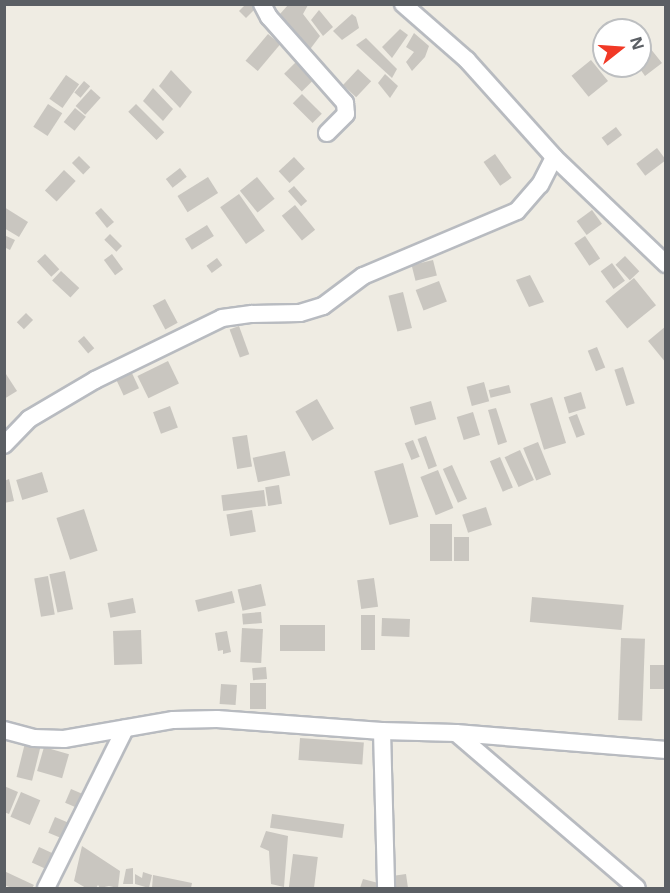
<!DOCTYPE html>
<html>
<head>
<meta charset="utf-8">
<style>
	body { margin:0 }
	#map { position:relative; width:670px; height:893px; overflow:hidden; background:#efece3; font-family:"Noto Sans",sans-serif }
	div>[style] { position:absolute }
	.building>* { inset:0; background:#c9c6c0; transform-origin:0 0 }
	.roads { filter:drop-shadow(2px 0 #b8bbc0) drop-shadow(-2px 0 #b8bbc0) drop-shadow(0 2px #b8bbc0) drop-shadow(0 -2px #b8bbc0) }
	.minor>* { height:16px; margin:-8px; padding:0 8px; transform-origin:8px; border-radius:8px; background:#fff }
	span { translate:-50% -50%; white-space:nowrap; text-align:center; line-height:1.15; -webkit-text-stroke:4.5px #fff; paint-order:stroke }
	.frame { position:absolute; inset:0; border:6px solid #5b5f64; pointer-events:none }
	.north { position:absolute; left:592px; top:18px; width:60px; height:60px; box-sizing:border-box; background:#fff; border:2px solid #bdbfc1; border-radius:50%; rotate:73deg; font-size:16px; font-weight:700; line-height:24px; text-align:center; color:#5b5f64 }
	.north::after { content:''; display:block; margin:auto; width:21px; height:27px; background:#f13926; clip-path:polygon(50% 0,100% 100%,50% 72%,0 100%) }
</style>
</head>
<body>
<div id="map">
	<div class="building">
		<i style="clip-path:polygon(246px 4px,253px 4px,256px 8px,246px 18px,239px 11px)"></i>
		<i style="clip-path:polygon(288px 5px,308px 5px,303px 14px,320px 36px,308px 52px,280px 14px)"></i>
		<i style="clip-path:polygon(319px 10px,333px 27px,323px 36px,311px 20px)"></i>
		<i style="clip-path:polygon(352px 14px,356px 17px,359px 28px,342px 40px,333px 31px)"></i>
		<i style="clip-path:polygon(400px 29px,408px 35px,392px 58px,382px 47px)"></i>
		<i style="clip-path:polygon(414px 33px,429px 46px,425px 57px,412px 71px,406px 62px,414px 52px,406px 47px)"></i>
		<i style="left:268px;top:34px;width:16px;height:35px;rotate:40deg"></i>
		<i style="clip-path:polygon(366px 38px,397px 69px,392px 78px,356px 45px)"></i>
		<i style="clip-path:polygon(650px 48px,662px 63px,645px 76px,638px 66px,640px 66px,640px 56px)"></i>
		<i style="left:299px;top:59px;width:25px;height:21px;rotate:45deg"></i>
		<i style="left:591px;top:60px;width:27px;height:25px;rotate:51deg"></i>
		<i style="left:358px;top:69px;width:18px;height:22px;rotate:43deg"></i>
		<i style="clip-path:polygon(171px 70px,192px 92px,180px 108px,159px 86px)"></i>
		<i style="clip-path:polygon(385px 74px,398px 86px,390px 98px,378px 83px)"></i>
		<i style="left:66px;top:75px;width:16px;height:29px;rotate:35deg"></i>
		<i style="left:84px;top:81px;width:8px;height:15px;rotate:40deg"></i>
		<i style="clip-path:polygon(153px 88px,173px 109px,163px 121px,143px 101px)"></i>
		<i style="left:91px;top:89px;width:13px;height:23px;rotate:42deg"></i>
		<i style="left:302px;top:94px;width:28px;height:13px;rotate:45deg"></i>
		<i style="left:48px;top:104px;width:17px;height:27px;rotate:33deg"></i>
		<i style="left:136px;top:104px;width:40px;height:11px;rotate:45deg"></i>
		<i style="left:75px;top:108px;width:14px;height:18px;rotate:39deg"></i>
		<i style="left:616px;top:127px;width:10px;height:18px;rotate:53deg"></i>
		<i style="left:657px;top:148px;width:15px;height:26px;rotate:53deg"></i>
		<i style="left:495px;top:154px;width:29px;height:14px;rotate:55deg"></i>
		<i style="left:79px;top:156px;width:16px;height:10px;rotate:45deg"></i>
		<i style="left:294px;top:157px;width:16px;height:21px;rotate:47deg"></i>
		<i style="left:180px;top:168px;width:11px;height:18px;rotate:52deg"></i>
		<i style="left:64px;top:170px;width:16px;height:28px;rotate:43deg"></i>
		<i style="left:208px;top:177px;width:19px;height:36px;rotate:58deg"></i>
		<i style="left:257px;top:177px;width:28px;height:22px;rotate:51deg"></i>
		<i style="left:294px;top:186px;width:20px;height:8px;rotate:49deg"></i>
		<i style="left:239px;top:194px;width:45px;height:23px;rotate:55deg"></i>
		<i style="left:295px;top:205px;width:32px;height:17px;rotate:51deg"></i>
		<i style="clip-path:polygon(4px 207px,28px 222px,19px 237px,4px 228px)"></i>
		<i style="clip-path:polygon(101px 208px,114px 222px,107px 228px,95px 213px)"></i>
		<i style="left:592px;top:210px;width:17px;height:19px;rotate:54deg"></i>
		<i style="left:207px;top:225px;width:13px;height:26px;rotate:58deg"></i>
		<i style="left:110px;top:234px;width:17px;height:8px;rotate:45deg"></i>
		<i style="clip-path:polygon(4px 235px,15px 240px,10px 250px,4px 247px)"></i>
		<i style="left:585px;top:236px;width:27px;height:13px;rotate:56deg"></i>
		<i style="left:45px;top:254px;width:21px;height:11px;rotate:47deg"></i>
		<i style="left:112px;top:254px;width:19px;height:10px;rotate:54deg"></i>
		<i style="left:625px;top:256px;width:21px;height:13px;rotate:47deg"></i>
		<i style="left:217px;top:258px;width:9px;height:13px;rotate:54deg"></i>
		<i style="left:433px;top:260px;width:16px;height:22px;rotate:76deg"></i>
		<i style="left:612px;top:263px;width:22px;height:14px;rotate:54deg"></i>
		<i style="left:61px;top:271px;width:25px;height:13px;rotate:43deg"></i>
		<i style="clip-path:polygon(530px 275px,544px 302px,529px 307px,516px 280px)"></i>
		<i style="left:634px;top:278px;width:35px;height:37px;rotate:51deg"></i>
		<i style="left:439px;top:281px;width:22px;height:25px;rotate:69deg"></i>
		<i style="left:403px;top:292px;width:37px;height:15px;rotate:76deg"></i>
		<i style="left:165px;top:299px;width:27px;height:14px;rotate:62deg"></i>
		<i style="left:26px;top:313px;width:10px;height:13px;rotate:45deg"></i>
		<i style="left:239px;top:326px;width:30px;height:10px;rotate:70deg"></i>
		<i style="clip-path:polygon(666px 326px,666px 363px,648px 341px)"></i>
		<i style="left:84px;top:336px;width:16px;height:8px;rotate:50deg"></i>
		<i style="left:597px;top:347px;width:22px;height:10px;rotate:68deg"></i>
		<i style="left:168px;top:361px;width:25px;height:34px;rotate:64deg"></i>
		<i style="left:623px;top:367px;width:38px;height:9px;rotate:72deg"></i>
		<i style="clip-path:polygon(4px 371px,17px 391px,4px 399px)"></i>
		<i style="left:131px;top:371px;width:19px;height:17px;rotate:65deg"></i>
		<i style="left:484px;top:382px;width:20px;height:18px;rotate:75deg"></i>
		<i style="left:509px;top:385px;width:8px;height:21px;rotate:76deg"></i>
		<i style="left:581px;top:392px;width:17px;height:18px;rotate:73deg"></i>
		<i style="left:552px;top:397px;width:48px;height:23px;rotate:73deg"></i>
		<i style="left:317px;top:399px;width:34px;height:25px;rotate:60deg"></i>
		<i style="left:431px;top:401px;width:19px;height:22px;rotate:74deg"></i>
		<i style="left:170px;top:406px;width:23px;height:18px;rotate:70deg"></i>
		<i style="clip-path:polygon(496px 408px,507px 442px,498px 445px,488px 410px)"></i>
		<i style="left:473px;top:412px;width:24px;height:17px;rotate:73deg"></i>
		<i style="left:577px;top:414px;width:22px;height:9px;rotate:69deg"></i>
		<i style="left:247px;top:435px;width:32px;height:15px;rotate:81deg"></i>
		<i style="left:426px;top:436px;width:32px;height:9px;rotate:70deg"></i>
		<i style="left:413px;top:440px;width:18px;height:9px;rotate:68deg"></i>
		<i style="left:538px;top:442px;width:35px;height:16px;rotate:68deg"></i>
		<i style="left:520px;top:450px;width:33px;height:17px;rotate:65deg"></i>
		<i style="left:285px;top:451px;width:25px;height:33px;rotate:78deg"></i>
		<i style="left:500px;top:457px;width:33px;height:11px;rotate:67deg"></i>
		<i style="left:403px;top:463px;width:56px;height:30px;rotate:74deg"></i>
		<i style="left:452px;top:465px;width:37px;height:10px;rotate:66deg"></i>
		<i style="left:438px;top:470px;width:41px;height:19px;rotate:68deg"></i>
		<i style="left:42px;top:472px;width:21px;height:27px;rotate:73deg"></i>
		<i style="clip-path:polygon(9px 479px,14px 501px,4px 503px,4px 481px)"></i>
		<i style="left:279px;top:485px;width:19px;height:14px;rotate:81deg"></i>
		<i style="left:264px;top:490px;width:16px;height:43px;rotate:83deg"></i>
		<i style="left:486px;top:507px;width:19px;height:25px;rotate:72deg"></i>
		<i style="left:84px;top:509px;width:44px;height:29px;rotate:72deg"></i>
		<i style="left:252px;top:510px;width:22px;height:26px;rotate:80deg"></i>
		<i style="left:430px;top:524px;width:22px;height:37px"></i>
		<i style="left:454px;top:537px;width:15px;height:24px"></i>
		<i style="left:65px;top:571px;width:39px;height:16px;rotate:78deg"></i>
		<i style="left:48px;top:576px;width:39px;height:14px;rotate:80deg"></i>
		<i style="left:374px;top:578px;width:29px;height:17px;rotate:82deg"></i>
		<i style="left:261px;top:584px;width:22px;height:24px;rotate:77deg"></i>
		<i style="left:232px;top:591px;width:12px;height:38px;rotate:76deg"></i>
		<i style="left:532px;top:597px;width:92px;height:25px;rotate:5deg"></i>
		<i style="left:133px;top:598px;width:15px;height:26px;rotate:79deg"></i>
		<i style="left:261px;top:612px;width:11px;height:19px;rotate:85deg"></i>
		<i style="left:375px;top:615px;width:35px;height:14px;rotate:90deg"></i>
		<i style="left:382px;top:618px;width:28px;height:18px;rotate:2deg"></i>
		<i style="left:280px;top:625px;width:45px;height:26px"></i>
		<i style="left:242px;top:628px;width:21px;height:34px;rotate:3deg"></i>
		<i style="left:141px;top:630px;width:34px;height:28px;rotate:88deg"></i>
		<i style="clip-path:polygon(227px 631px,231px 652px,223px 654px,223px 650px,218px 651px,215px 633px)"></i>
		<i style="left:621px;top:638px;width:24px;height:82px;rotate:2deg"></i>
		<i style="left:666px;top:665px;width:24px;height:16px;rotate:90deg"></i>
		<i style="left:266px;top:667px;width:12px;height:14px;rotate:85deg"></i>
		<i style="left:250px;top:683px;width:16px;height:26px"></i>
		<i style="left:221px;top:684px;width:16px;height:20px;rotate:4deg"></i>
		<i style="left:300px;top:738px;width:64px;height:22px;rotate:4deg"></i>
		<i style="left:25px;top:743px;width:16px;height:35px;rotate:14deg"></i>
		<i style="left:44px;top:747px;width:26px;height:25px;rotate:16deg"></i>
		<i style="clip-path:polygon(4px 786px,18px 792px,9px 814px,4px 812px)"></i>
		<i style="left:71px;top:789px;width:21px;height:15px;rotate:23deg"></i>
		<i style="left:21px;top:792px;width:21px;height:27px;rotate:23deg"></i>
		<i style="left:272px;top:814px;width:73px;height:14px;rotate:8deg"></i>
		<i style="left:55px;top:817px;width:21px;height:17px;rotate:23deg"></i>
		<i style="clip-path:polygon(266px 831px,288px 836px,284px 887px,271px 884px,269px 851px,260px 847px)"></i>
		<i style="clip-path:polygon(82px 846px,120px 871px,118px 888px,109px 886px,100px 888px,98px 885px,96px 888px,86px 888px,74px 881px)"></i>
		<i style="left:39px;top:847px;width:21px;height:17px;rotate:25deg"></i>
		<i style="left:293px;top:854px;width:25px;height:34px;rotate:7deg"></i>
		<i style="clip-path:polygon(133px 868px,133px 884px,123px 884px,126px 869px)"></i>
		<i style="clip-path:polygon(4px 871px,34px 885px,32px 888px,12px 888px,4px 885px)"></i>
		<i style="clip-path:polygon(143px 872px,152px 875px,149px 888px,135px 884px,135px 874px,142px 878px)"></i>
		<i style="clip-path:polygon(406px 874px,408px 888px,394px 888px,392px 876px)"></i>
		<i style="clip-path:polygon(153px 875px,192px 883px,191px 888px,152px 888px)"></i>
		<i style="clip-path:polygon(363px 879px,382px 884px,382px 888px,360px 888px)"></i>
	</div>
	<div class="roads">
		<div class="minor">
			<i style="left:262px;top:4px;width:15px;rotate:62deg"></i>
			<i style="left:269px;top:17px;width:115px;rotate:48.5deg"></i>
			<i style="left:345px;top:103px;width:11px;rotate:85deg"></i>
			<i style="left:346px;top:114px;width:27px;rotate:135deg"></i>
			<i style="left:403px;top:4px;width:85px;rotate:41.2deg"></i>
			<i style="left:467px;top:60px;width:130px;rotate:48.1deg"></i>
			<i style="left:554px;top:157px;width:155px;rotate:43.7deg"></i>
			<i style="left:4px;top:445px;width:36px;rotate:-46deg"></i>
			<i style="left:29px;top:419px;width:77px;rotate:-30.6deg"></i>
			<i style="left:95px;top:380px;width:141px;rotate:-26deg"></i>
			<i style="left:222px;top:318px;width:30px;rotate:-8deg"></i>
			<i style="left:252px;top:314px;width:48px;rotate:-1.2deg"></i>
			<i style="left:300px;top:313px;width:24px;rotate:-17deg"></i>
			<i style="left:323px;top:306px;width:50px;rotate:-36.9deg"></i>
			<i style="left:363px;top:276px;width:167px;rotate:-22.9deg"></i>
			<i style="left:517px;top:211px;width:35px;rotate:-49deg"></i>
			<i style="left:540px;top:185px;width:31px;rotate:-63deg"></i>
			<i style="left:4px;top:730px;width:31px;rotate:15deg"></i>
			<i style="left:34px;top:738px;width:30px;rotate:2deg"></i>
			<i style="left:64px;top:739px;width:111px;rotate:-9.9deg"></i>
			<i style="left:173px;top:720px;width:44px;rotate:-1.3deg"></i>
			<i style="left:217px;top:719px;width:165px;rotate:4.2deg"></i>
			<i style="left:382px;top:731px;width:74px;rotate:1.5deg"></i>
			<i style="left:456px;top:733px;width:211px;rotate:4.6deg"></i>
			<i style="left:382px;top:731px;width:157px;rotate:88.5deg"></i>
			<i style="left:456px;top:733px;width:238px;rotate:40.6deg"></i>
			<i style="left:46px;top:888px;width:178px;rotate:-63.6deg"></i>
		</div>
	</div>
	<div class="frame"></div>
	<div class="north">N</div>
</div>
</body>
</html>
